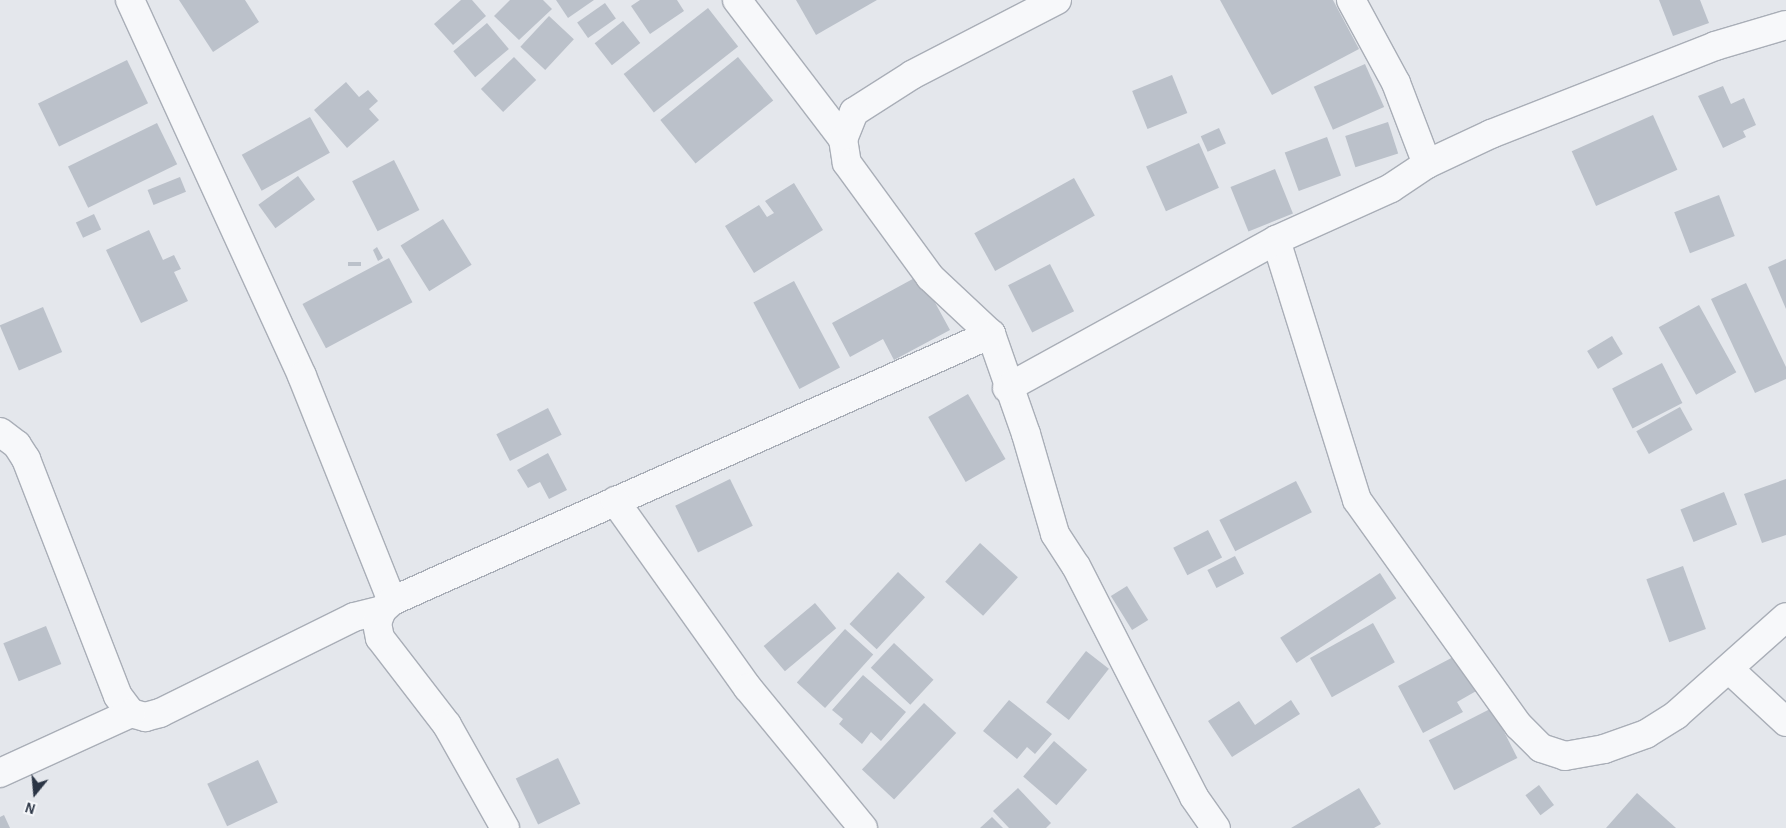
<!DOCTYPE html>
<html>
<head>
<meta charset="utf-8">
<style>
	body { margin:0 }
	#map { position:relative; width:1786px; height:828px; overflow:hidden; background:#e4e7ec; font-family:"Alegreya Sans",sans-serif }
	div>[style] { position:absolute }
	.building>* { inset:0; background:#bbc1ca; transform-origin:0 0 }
	.roads { filter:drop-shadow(1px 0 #a9aeb7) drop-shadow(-1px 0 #a9aeb7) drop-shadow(0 1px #a9aeb7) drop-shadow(0 -1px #a9aeb7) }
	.street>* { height:28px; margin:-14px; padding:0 14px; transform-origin:14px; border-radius:14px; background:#f7f8fa }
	span { translate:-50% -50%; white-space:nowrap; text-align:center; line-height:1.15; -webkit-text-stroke:4.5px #f4f6f9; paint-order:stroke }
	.north { position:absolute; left:10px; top:768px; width:50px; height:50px; -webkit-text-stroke:4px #f4f6f9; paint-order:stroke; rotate:197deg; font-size:14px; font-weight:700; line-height:20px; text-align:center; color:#2b3545 }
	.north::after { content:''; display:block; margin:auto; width:18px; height:22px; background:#2b3545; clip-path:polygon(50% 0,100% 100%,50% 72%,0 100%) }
</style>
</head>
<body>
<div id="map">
	<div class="building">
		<i style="clip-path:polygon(179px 0,245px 0,259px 22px,213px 52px)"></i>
		<i style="clip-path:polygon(461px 0,472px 0,486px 16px,453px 45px,434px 24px)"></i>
		<i style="clip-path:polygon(510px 0,543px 0,552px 9px,519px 40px,494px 16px)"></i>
		<i style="clip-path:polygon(556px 0,594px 0,568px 18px)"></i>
		<i style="clip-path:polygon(640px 0,677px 0,684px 11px,650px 34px,631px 6px)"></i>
		<i style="clip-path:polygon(796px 0,877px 0,816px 35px)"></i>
		<i style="clip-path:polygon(1220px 0,1333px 0,1359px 49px,1272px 95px)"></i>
		<i style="clip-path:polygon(1659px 0,1700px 0,1709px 23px,1673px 36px)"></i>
		<i style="left:605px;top:3px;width:19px;height:34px;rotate:55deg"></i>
		<i style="left:708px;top:8px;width:49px;height:107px;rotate:52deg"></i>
		<i style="left:549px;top:16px;width:34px;height:42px;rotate:43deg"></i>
		<i style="left:623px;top:21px;width:28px;height:36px;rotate:52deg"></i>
		<i style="left:487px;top:23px;width:34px;height:44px;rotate:50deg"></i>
		<i style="left:514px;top:57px;width:32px;height:46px;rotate:46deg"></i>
		<i style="left:738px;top:57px;width:56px;height:100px;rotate:51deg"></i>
		<i style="left:127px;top:60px;width:48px;height:99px;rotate:64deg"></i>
		<i style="left:1365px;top:64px;width:47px;height:56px;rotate:66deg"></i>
		<i style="left:1172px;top:75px;width:41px;height:43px;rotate:68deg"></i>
		<i style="clip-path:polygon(346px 82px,359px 97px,368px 90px,378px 101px,369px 109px,379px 120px,347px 148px,314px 110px)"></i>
		<i style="clip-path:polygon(1723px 86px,1731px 104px,1744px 98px,1756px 125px,1743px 131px,1746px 137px,1723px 148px,1698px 96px)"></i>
		<i style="left:1653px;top:115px;width:60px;height:89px;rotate:66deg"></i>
		<i style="left:310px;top:117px;width:41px;height:78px;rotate:61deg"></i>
		<i style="left:1388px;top:122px;width:33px;height:45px;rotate:72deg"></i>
		<i style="left:157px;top:123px;width:46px;height:99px;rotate:64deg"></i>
		<i style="left:1219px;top:128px;width:17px;height:20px;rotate:66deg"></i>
		<i style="left:1327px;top:137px;width:41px;height:45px;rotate:70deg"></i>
		<i style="left:1199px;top:143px;width:49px;height:58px;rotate:66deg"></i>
		<i style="left:394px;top:160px;width:56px;height:47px;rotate:63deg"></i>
		<i style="left:1275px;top:169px;width:48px;height:48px;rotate:68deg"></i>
		<i style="left:298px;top:176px;width:29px;height:49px;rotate:54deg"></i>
		<i style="left:180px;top:177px;width:16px;height:35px;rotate:68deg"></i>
		<i style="left:1074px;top:178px;width:43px;height:114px;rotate:61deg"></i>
		<i style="clip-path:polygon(794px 183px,823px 230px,754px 273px,725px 226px,759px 205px,767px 217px,774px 213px,765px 201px)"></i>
		<i style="left:1719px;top:195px;width:44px;height:48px;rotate:69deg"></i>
		<i style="left:94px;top:214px;width:17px;height:20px;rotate:65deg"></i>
		<i style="left:443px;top:219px;width:54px;height:50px;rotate:58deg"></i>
		<i style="clip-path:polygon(149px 230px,163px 260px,174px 255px,181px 269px,174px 272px,188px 301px,141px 323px,106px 250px)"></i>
		<i style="clip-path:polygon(377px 247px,383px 258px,378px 261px,373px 250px)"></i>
		<i style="left:389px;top:258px;width:50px;height:98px;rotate:62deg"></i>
		<i style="clip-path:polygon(1786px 259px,1786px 309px,1768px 267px)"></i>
		<i style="left:361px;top:262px;width:4px;height:13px;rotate:90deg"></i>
		<i style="left:1050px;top:264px;width:53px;height:47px;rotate:63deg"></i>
		<i style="clip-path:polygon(920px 275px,950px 330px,894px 360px,883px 339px,850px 357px,832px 323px)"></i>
		<i style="left:794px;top:281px;width:98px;height:46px;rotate:62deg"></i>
		<i style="clip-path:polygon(1746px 283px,1786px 367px,1786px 379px,1755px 393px,1711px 299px)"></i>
		<i style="left:1699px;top:305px;width:77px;height:46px;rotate:61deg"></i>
		<i style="left:43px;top:307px;width:49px;height:47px;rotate:67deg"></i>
		<i style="left:1612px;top:336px;width:21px;height:29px;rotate:59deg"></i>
		<i style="left:1662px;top:363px;width:45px;height:56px;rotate:63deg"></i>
		<i style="left:968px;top:394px;width:75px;height:46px;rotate:60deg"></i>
		<i style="left:1680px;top:407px;width:26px;height:50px;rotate:61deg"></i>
		<i style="left:548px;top:408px;width:30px;height:58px;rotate:63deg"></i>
		<i style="clip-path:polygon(548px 453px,567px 490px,549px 499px,540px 482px,528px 488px,517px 470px)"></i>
		<i style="left:730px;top:479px;width:52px;height:61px;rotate:64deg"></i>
		<i style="clip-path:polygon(1786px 479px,1786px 535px,1762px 543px,1744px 494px)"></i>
		<i style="left:1296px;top:481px;width:35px;height:86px;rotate:63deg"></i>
		<i style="left:1724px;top:492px;width:35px;height:47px;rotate:68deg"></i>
		<i style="left:1208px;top:530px;width:31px;height:39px;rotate:63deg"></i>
		<i style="left:980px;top:543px;width:51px;height:52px;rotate:42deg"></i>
		<i style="left:1235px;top:556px;width:20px;height:31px;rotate:63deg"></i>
		<i style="left:1683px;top:566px;width:67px;height:39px;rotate:70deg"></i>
		<i style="left:898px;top:572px;width:37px;height:71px;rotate:43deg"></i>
		<i style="left:1380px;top:573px;width:30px;height:119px;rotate:57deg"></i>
		<i style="left:1127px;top:586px;width:40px;height:19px;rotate:58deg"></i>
		<i style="left:815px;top:603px;width:33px;height:67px;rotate:50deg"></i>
		<i style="left:1373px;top:623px;width:45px;height:72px;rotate:61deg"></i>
		<i style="left:46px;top:626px;width:41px;height:46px;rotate:68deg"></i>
		<i style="left:845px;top:629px;width:38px;height:72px;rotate:42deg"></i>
		<i style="left:894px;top:643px;width:54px;height:34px;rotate:43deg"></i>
		<i style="left:1086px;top:651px;width:29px;height:65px;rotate:38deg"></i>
		<i style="clip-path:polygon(1459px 654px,1478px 690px,1457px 702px,1463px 712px,1423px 733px,1398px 686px)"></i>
		<i style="clip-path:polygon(863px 675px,906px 712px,881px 741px,871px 732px,862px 744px,839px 724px,843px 719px,832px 710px)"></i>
		<i style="clip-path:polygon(1009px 700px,1052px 734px,1035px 754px,1027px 747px,1017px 759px,983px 731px)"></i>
		<i style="clip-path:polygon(1291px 700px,1300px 714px,1232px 757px,1208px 721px,1239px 701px,1255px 725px)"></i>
		<i style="left:924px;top:703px;width:44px;height:91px;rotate:43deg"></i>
		<i style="left:1492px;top:708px;width:56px;height:71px;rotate:63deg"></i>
		<i style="left:1054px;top:741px;width:44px;height:47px;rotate:41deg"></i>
		<i style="left:558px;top:758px;width:51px;height:47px;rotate:64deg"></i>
		<i style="left:258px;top:760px;width:47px;height:56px;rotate:65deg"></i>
		<i style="left:1539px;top:785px;width:25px;height:17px;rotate:53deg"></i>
		<i style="clip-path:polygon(1018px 788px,1051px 823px,1046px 828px,1009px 828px,993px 811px)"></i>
		<i style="clip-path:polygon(1359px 788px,1381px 824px,1374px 828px,1291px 828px)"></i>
		<i style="clip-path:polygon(1637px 793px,1676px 828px,1606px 828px)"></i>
		<i style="clip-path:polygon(4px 815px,10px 828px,0 828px,0 817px)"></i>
		<i style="clip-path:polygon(992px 817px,1003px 828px,980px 828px)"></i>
	</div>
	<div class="roads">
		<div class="street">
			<i style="left:130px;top:0;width:413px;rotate:65.4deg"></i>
			<i style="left:302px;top:376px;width:242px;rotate:68.2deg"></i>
			<i style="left:737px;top:0;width:175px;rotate:52.7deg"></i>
			<i style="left:1057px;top:0;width:163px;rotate:152.7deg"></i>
			<i style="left:912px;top:75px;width:69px;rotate:147.5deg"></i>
			<i style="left:854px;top:112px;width:29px;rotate:112deg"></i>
			<i style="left:843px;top:139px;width:24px;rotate:81deg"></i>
			<i style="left:847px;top:163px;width:141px;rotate:53.9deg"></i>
			<i style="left:930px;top:277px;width:83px;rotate:43.1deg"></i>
			<i style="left:991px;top:334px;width:106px;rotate:70.7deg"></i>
			<i style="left:1026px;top:434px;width:104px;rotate:73.8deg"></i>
			<i style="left:1055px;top:534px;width:38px;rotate:57deg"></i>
			<i style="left:1076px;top:566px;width:259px;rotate:62.9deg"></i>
			<i style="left:1194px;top:797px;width:38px;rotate:55deg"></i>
			<i style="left:1351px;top:0;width:94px;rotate:61.5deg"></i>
			<i style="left:1396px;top:83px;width:87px;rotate:69.1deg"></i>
			<i style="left:1276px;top:240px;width:272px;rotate:72.7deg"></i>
			<i style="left:1357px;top:500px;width:278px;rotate:54.4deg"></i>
			<i style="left:1519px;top:726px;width:31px;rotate:45deg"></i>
			<i style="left:1541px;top:748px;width:25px;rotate:18deg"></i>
			<i style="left:1565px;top:756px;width:40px;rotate:-10deg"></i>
			<i style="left:1604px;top:749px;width:45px;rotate:-19.7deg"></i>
			<i style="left:1646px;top:734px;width:36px;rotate:-32deg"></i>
			<i style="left:1676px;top:715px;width:147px;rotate:-41.7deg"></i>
			<i style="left:1007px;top:388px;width:307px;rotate:-28.8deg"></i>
			<i style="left:1276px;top:240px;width:126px;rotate:-24.3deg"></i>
			<i style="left:1391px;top:188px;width:43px;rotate:-33.7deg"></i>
			<i style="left:1427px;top:164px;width:71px;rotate:-25.1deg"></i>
			<i style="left:1491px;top:134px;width:241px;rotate:-21.4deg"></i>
			<i style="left:1715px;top:46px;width:74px;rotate:-16.5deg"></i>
			<i style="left:0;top:432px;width:21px;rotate:37deg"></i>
			<i style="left:17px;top:445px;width:17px;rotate:57deg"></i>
			<i style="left:26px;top:459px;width:254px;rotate:68.8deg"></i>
			<i style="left:118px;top:696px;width:21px;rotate:53deg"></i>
			<i style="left:131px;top:713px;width:15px;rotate:16deg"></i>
			<i style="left:145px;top:717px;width:16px;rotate:-15deg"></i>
			<i style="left:160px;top:713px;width:216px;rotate:-26.3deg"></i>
			<i style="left:354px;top:617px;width:29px;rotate:-14deg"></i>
			<i style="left:382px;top:610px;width:13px;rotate:-42deg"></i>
			<i style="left:392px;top:601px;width:656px;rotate:-24.02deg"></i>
			<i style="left:615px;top:501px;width:229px;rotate:54.6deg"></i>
			<i style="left:748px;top:688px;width:181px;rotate:50.6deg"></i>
			<i style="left:382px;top:610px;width:14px;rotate:111deg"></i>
			<i style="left:377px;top:623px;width:15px;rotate:79deg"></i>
			<i style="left:380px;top:638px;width:110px;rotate:52.4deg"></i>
			<i style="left:447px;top:725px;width:118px;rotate:60.6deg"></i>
			<i style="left:1729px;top:669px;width:78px;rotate:42.9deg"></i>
			<i style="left:0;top:773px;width:144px;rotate:-24.6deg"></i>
		</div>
	</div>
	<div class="north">N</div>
</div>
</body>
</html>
